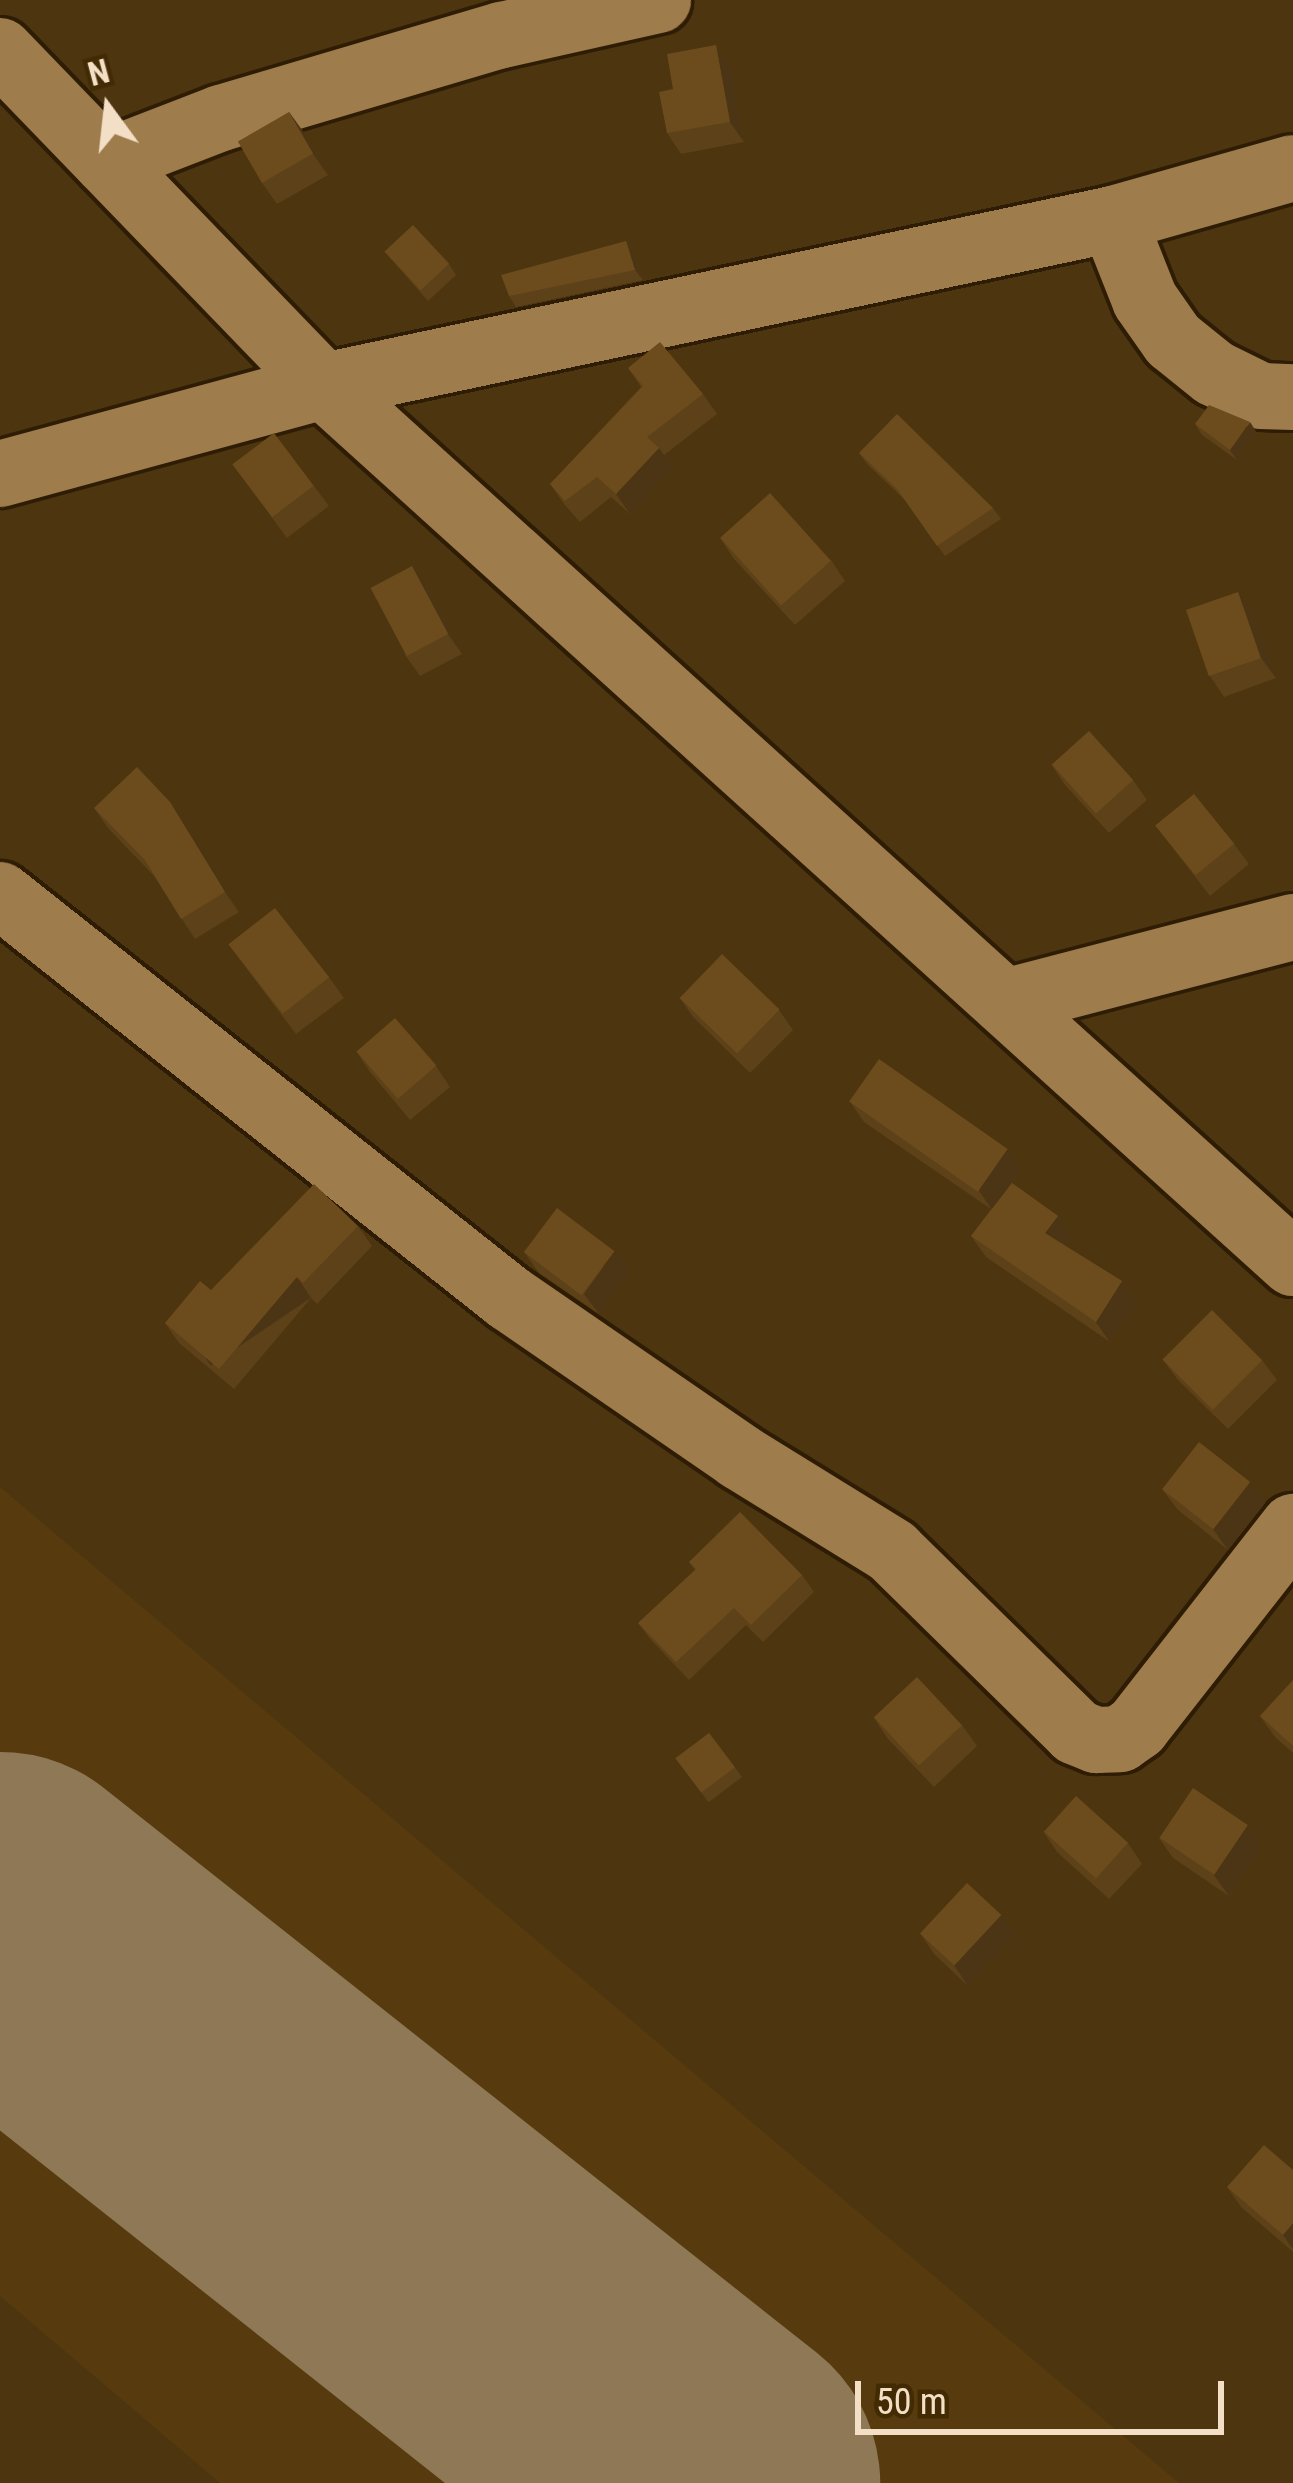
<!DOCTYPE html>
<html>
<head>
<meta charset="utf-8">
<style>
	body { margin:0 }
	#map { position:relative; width:1293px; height:2483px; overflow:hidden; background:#4d350f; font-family:"Roboto Condensed",sans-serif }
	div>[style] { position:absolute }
	.built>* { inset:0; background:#573b0e }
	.runway>* { height:333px; margin:-166.5px; padding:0 166.5px; transform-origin:166.5px; border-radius:166.5px; background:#8e7856 }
	.roads { filter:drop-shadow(3px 0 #2e1d04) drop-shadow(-3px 0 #2e1d04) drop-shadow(0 3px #2e1d04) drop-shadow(0 -3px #2e1d04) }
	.minor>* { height:66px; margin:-33px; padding:0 33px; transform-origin:33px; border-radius:33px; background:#9e7c4c }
	.wall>* { inset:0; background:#5d4119; transform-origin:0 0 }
	.shaded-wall>* { inset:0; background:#4c3514; transform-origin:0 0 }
	.building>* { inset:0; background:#6c4c1d; transform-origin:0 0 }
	span { translate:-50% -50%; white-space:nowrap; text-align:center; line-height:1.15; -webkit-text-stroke:9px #422a03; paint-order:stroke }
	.north { position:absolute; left:48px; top:48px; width:120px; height:120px; -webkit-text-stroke:9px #422a03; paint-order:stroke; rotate:345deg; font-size:33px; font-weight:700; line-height:48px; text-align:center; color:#f2dfc6 }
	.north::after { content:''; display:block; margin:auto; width:42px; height:54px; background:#f2dfc6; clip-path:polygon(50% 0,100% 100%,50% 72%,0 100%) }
	.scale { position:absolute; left:855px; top:2381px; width:369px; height:54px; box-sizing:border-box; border:6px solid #f2dfc6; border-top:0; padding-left:15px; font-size:36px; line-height:42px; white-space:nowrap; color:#f2dfc6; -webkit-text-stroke:9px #422a03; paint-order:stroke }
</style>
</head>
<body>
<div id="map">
	<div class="built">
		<i style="clip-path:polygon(0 1487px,1179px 2483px,220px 2483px,0 2296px)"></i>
	</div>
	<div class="runway">
		<i style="left:0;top:1918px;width:910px;rotate:38.39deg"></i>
	</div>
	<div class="roads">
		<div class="minor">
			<i style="left:0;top:51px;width:466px;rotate:46deg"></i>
			<i style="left:324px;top:386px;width:1307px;rotate:42.15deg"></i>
			<i style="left:107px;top:162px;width:122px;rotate:-21.1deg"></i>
			<i style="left:221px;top:118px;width:293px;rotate:-16.5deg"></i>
			<i style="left:502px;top:35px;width:160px;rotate:-12.6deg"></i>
			<i style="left:1113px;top:219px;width:87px;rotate:68.4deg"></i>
			<i style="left:1145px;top:300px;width:49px;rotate:55deg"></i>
			<i style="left:1173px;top:340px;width:53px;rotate:38.8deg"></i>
			<i style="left:1214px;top:373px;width:52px;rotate:26.1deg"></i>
			<i style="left:1261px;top:396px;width:32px;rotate:2deg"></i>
			<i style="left:0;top:474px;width:336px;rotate:-15.2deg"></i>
			<i style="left:324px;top:386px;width:806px;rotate:-11.95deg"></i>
			<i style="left:1113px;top:219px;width:187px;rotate:-15.8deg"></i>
			<i style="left:0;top:895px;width:649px;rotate:38.37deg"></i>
			<i style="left:509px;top:1298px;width:280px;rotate:34.5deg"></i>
			<i style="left:740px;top:1457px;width:179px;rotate:31.7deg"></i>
			<i style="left:892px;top:1551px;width:258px;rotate:44.5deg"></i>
			<i style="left:1076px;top:1732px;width:22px;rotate:22deg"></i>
			<i style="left:1096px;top:1740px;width:24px;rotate:-2deg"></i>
			<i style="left:1120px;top:1739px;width:21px;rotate:-35deg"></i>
			<i style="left:1137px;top:1727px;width:254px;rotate:-52deg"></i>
			<i style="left:1005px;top:1002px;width:298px;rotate:-14.6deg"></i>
		</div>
	</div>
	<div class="wall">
		<i style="clip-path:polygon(716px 45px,730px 65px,744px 142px,681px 154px,667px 133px,673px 89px)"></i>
		<i style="clip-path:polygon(289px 112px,304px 133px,328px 175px,277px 204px,262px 183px)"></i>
		<i style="clip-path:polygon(626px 241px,634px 252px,643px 280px,516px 307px,509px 296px)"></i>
		<i style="clip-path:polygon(384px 251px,449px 264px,456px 275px,428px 301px)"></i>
		<i style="clip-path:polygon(628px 368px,703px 394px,717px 414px,664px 455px,673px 468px,630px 514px,611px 497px,580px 522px,564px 504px,550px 484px,641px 387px)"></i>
		<i style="clip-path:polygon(1195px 424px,1257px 433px,1237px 460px,1202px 435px)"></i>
		<i style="clip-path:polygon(859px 453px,993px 508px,1001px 519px,945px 556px,904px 499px,867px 464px)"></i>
		<i style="clip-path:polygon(232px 464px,314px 486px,329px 506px,287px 538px)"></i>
		<i style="clip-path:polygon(720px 538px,831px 560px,845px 581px,795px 625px,734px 559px)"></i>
		<i style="clip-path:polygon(426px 586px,462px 654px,420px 676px,405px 655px)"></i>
		<i style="clip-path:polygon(1238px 592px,1252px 612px,1276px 678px,1224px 697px,1210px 676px)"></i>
		<i style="clip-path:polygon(1051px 764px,1133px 780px,1147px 800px,1109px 833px,1065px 785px)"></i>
		<i style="clip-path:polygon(170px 802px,239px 912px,195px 939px,154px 876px,108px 828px,94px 808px)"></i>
		<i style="clip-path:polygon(1155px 825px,1234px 844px,1249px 864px,1210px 896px)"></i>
		<i style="clip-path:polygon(228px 944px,329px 977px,344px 998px,296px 1034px)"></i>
		<i style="clip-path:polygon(679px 997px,779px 1010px,793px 1030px,750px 1073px,693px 1017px)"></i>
		<i style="clip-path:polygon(356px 1051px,436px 1066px,450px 1087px,410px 1120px,370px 1072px)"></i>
		<i style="clip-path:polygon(850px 1102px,1021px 1170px,1012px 1183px,1058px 1216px,1072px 1237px,1065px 1246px,1122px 1281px,1137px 1302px,1110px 1342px,986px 1257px,971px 1236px,991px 1209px,864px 1122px)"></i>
		<i style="clip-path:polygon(358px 1226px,372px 1246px,317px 1304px,311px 1298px,234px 1389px,179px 1343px,165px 1323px,211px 1290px)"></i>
		<i style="clip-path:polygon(524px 1252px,630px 1271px,599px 1314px,539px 1273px)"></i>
		<i style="clip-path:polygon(1163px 1360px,1262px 1360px,1277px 1380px,1228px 1429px,1178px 1380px)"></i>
		<i style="clip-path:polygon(1162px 1489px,1265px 1503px,1228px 1550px,1177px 1509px)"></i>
		<i style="clip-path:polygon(689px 1562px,802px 1575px,814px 1592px,763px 1642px,746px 1625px,689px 1680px,651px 1640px,638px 1623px,695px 1570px)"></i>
		<i style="clip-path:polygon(1293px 1680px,1293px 1753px,1275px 1737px,1260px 1716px)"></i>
		<i style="clip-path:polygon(874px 1718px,962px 1725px,977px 1746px,934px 1787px,888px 1739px)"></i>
		<i style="left:709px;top:1733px;width:55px;height:42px;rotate:53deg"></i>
		<i style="clip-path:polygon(1248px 1825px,1262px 1845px,1229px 1896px,1173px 1858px,1159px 1838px)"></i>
		<i style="clip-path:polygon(1043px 1831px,1128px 1843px,1142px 1864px,1109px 1899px,1057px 1852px)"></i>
		<i style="clip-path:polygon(920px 1933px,1015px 1935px,968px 1986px,934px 1954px)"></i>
		<i style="clip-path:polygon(1293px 2170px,1293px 2252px,1241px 2207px,1227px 2187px)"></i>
	</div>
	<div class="shaded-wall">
		<i style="clip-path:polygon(716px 45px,730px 65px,744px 142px,730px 122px)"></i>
		<i style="clip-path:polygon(289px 112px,304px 133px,328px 175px,313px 154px)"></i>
		<i style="clip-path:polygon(626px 241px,634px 252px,643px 280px,635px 270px)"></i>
		<i style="clip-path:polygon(1250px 422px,1257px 433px,1237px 460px,1230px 450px)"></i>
		<i style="clip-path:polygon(659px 448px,673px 468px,630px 514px,616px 494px)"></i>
		<i style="clip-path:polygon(412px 566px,426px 586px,462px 654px,448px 634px)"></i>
		<i style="clip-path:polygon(1238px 592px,1252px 612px,1276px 678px,1261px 658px)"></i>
		<i style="clip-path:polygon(170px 802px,184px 823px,239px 912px,225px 892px)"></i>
		<i style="clip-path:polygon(1007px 1150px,1021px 1170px,992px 1210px,978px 1189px)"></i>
		<i style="clip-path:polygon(1058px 1216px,1072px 1237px,1060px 1253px,1045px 1233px)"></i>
		<i style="clip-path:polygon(615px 1251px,630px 1271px,599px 1314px,584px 1294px)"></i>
		<i style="left:297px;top:1277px;width:25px;height:121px;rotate:56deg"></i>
		<i style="clip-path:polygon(1122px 1281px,1137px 1302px,1110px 1342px,1096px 1322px)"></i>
		<i style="clip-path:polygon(1250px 1482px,1265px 1503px,1228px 1550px,1213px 1529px)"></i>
		<i style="clip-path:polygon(1248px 1825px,1262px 1845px,1229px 1896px,1214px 1875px)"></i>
		<i style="clip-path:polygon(1001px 1915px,1015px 1935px,968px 1986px,954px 1965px)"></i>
		<i style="clip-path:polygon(1293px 2223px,1293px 2249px,1283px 2235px)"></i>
	</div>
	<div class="building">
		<i style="clip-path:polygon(716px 45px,730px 122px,667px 133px,659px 92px,673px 89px,667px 54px)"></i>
		<i style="left:289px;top:112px;width:48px;height:59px;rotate:60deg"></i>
		<i style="left:413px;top:225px;width:53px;height:39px;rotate:47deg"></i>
		<i style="clip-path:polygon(626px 241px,635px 270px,509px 296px,501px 275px)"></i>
		<i style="clip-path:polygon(660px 342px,703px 394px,647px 437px,659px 448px,616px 494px,597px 477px,565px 501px,550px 484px,643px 386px,628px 368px)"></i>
		<i style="clip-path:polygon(1209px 405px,1250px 422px,1230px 450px,1195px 424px)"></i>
		<i style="clip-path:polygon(897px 414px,993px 508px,937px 546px,897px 489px,859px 453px)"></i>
		<i style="left:274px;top:433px;width:66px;height:52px;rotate:53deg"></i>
		<i style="left:770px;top:493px;width:91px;height:67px;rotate:48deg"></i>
		<i style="left:412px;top:566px;width:77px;height:47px;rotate:62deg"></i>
		<i style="left:1238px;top:592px;width:70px;height:55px;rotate:71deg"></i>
		<i style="left:1089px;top:731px;width:66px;height:50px;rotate:48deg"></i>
		<i style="clip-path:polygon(137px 767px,170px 802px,225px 892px,181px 919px,145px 860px,94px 808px)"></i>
		<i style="left:1194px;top:794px;width:64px;height:50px;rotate:51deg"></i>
		<i style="left:275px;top:908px;width:88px;height:59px;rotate:52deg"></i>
		<i style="left:722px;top:954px;width:80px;height:61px;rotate:44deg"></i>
		<i style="left:395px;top:1018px;width:63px;height:51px;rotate:49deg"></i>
		<i style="left:879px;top:1059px;width:157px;height:52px;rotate:35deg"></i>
		<i style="clip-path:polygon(1012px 1183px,1058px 1216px,1045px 1233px,1122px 1281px,1096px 1322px,971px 1236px)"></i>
		<i style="clip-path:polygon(314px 1184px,358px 1226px,303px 1283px,297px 1277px,219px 1369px,165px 1323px,200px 1281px,211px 1290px)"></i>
		<i style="left:557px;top:1208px;width:72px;height:55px;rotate:37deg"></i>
		<i style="left:1212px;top:1310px;width:71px;height:70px;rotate:45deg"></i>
		<i style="left:1199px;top:1442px;width:65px;height:60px;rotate:38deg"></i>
		<i style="clip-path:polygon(740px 1512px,802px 1575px,751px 1625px,734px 1608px,676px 1662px,638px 1623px,696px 1569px,689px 1562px)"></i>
		<i style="left:917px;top:1677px;width:66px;height:59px;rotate:47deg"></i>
		<i style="clip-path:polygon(1293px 1680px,1293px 1746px,1260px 1716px)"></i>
		<i style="left:709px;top:1733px;width:43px;height:42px;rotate:53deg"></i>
		<i style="left:1193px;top:1788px;width:66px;height:60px;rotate:34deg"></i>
		<i style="left:1076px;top:1796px;width:70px;height:48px;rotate:42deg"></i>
		<i style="left:967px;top:1883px;width:47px;height:69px;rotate:43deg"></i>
		<i style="clip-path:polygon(1264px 2145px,1293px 2170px,1293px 2223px,1283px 2235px,1227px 2187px)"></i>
	</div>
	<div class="north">N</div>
	<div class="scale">50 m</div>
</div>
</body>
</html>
